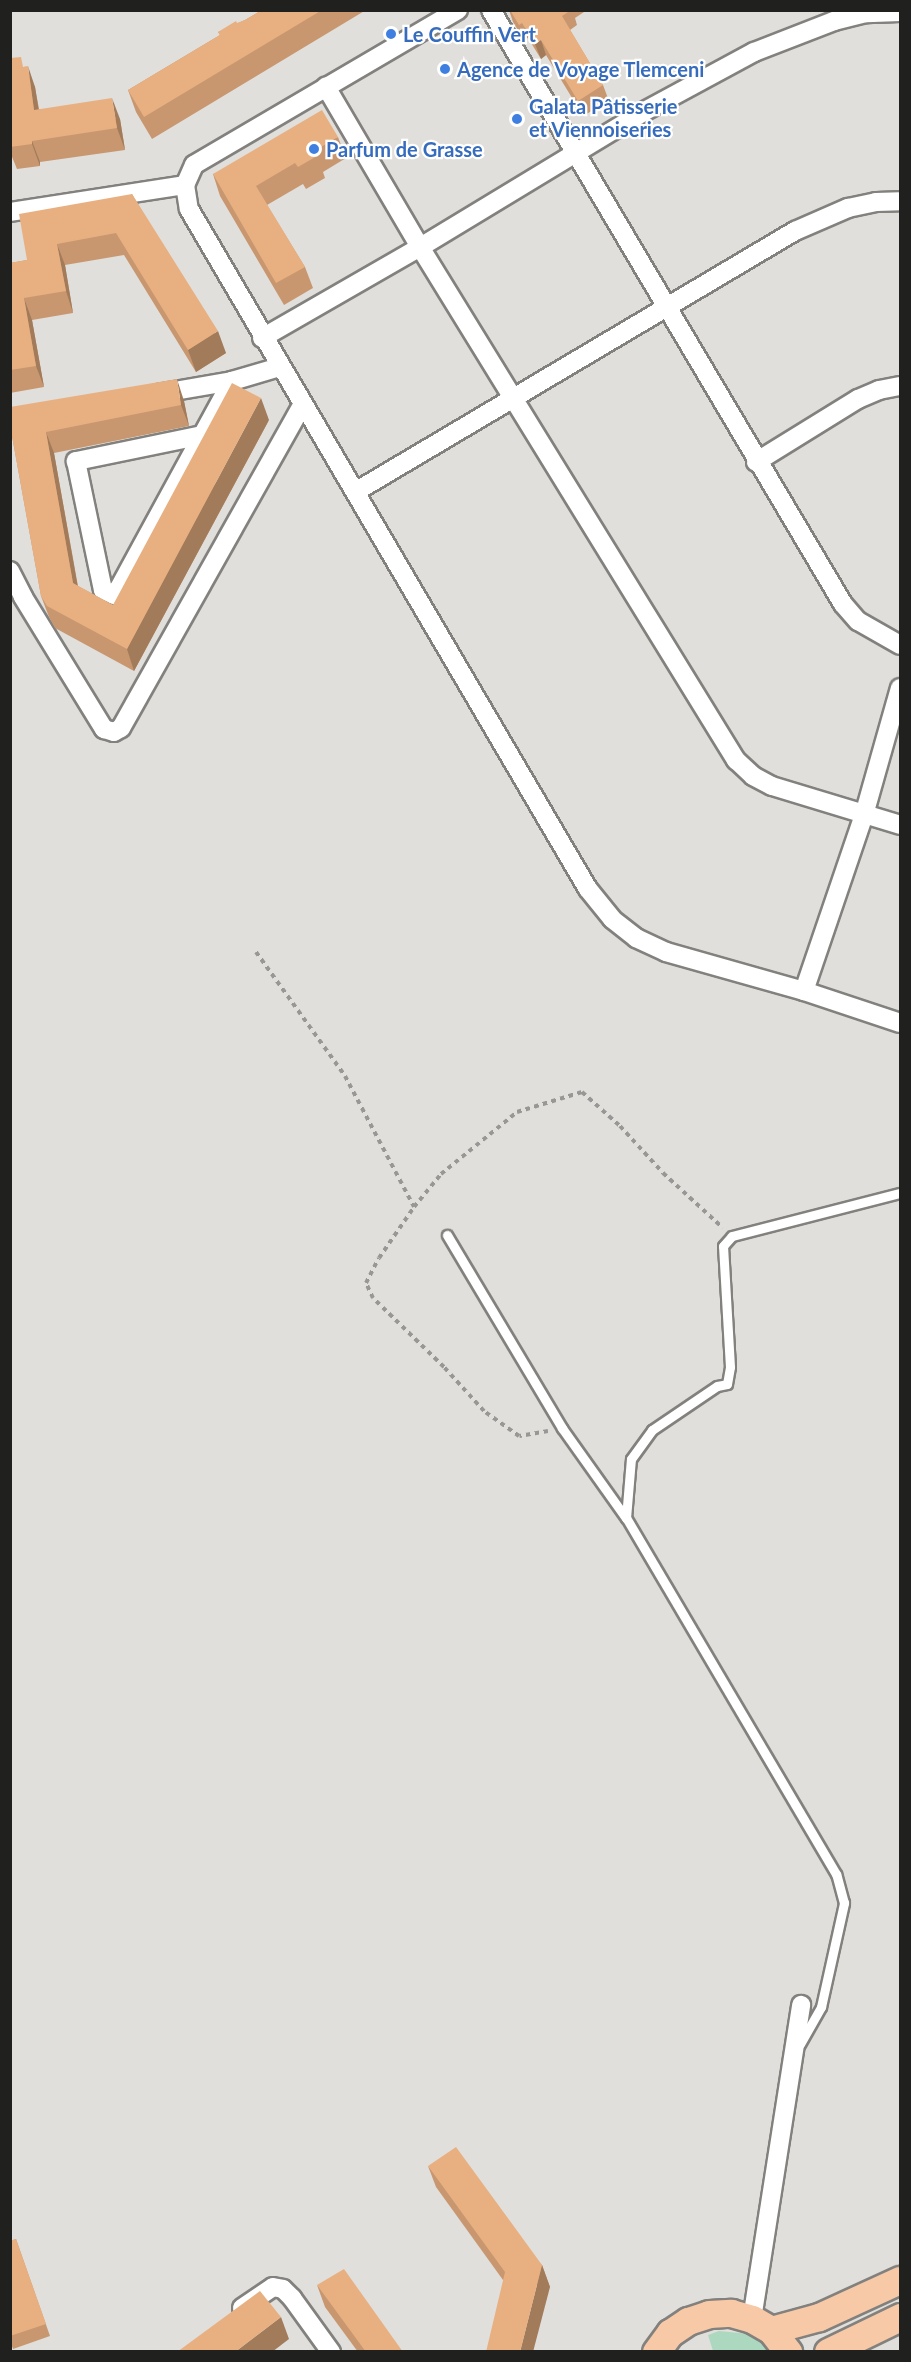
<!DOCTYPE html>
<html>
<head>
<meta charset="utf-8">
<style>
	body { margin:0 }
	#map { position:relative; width:911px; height:2362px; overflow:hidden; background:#e0dfdc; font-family:Lato,sans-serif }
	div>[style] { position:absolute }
	.green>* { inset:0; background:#add8c0 }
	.path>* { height:4px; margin-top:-2px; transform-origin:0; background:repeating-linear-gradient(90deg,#989795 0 4.5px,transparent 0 9px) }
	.roads { filter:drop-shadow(2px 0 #82817e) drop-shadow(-2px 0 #82817e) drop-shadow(0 2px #82817e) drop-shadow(0 -2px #82817e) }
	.service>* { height:9px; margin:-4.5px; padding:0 4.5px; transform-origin:4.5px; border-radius:4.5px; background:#fff }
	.minor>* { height:18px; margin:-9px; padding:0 9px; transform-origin:9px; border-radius:9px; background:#fff }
	.primary>* { height:27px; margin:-13.5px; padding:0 13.5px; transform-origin:13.5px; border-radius:13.5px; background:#f8c9a7 }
	.wall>* { inset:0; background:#c8976f }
	.shaded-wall>* { inset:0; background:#a27b5a }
	.building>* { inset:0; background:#e8b081 }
	.dots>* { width:16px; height:16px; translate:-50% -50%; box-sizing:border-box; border:3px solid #fff; border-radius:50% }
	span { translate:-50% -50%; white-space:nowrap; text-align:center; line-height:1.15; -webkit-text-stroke:4.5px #fff; paint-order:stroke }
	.shop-label { font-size:20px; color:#366cbe; font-weight:700 }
	.left { translate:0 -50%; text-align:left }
	.frame { position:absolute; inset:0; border:12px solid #20201f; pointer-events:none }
</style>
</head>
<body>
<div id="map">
	<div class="green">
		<i style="clip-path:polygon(719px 2331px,750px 2334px,771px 2351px,713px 2351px,708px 2335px)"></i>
	</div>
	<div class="path">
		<i style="left:256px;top:952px;width:153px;rotate:54.3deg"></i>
		<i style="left:345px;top:1076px;width:148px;rotate:62.2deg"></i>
		<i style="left:548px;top:1431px;width:29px;rotate:170deg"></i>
		<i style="left:519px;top:1436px;width:43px;rotate:-144.5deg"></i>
		<i style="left:484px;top:1411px;width:59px;rotate:-132.3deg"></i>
		<i style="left:444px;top:1367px;width:99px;rotate:-135.8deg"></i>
		<i style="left:373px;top:1298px;width:17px;rotate:-115deg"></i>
		<i style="left:366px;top:1283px;width:28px;rotate:-63deg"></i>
		<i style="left:379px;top:1258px;width:62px;rotate:-55.5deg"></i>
		<i style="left:414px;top:1207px;width:43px;rotate:-50.7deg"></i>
		<i style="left:441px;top:1174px;width:98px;rotate:-39.2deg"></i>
		<i style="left:517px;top:1112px;width:68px;rotate:-17.1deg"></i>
		<i style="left:582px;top:1092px;width:51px;rotate:41.8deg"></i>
		<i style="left:620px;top:1126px;width:64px;rotate:47.5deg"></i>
		<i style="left:663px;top:1173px;width:81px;rotate:42.5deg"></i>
	</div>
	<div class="roads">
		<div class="service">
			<i style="left:447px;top:1235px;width:225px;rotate:59.2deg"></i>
			<i style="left:562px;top:1428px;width:110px;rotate:54.6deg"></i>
			<i style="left:800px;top:2044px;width:43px;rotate:-60.4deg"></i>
			<i style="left:821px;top:2007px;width:107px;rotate:-77.5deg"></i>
			<i style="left:844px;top:1903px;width:30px;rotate:-105deg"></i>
			<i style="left:836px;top:1874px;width:413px;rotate:-120.5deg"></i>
			<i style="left:626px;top:1518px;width:59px;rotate:-85.2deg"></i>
			<i style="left:631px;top:1459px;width:36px;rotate:-54deg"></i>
			<i style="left:652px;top:1430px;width:78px;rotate:-34.1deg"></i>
			<i style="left:717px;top:1386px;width:10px;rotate:-11deg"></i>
			<i style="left:727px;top:1384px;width:17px;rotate:-80deg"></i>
			<i style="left:730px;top:1367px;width:121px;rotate:-93.3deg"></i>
			<i style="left:723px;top:1246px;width:13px;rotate:-48deg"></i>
			<i style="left:732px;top:1236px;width:173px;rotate:-14.4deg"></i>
		</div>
		<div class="minor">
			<i style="left:458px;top:10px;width:306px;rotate:149.6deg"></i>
			<i style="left:194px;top:165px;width:22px;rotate:114deg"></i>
			<i style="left:185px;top:185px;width:24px;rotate:81deg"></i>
			<i style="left:189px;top:209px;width:788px;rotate:59.6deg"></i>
			<i style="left:588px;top:889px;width:38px;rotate:51deg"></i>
			<i style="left:612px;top:919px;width:31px;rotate:38deg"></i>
			<i style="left:636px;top:938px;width:33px;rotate:25deg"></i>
			<i style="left:666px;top:952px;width:143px;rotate:15.8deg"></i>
			<i style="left:804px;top:991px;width:101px;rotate:18.4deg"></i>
			<i style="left:491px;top:10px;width:690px;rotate:59.35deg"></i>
			<i style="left:843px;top:604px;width:23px;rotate:49deg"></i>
			<i style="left:858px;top:621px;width:48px;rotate:29.7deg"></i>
			<i style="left:900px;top:12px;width:34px;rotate:178deg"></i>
			<i style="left:866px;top:13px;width:33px;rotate:166deg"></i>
			<i style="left:834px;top:21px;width:86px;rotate:158.8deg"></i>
			<i style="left:754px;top:52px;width:124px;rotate:151.6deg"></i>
			<i style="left:645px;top:111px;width:263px;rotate:148.8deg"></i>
			<i style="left:420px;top:247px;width:603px;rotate:58.37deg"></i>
			<i style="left:736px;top:760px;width:23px;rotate:43deg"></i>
			<i style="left:753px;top:776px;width:21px;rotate:28deg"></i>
			<i style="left:772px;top:786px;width:134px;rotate:16.9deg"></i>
			<i style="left:10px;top:212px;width:177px;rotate:-8.8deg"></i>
			<i style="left:262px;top:338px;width:182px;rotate:-29.9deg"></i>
			<i style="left:420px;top:247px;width:186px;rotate:-120.4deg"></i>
			<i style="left:157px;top:394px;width:76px;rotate:-9.8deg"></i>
			<i style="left:232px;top:381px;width:50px;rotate:-16.3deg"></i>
			<i style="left:203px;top:435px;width:130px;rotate:168.4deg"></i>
			<i style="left:76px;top:461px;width:132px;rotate:78.2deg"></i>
			<i style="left:103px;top:590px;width:12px;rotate:24deg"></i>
			<i style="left:114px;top:595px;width:9px;rotate:-54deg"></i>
			<i style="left:119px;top:588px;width:236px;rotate:-61.4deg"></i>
			<i style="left:756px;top:462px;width:120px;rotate:-31.7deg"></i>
			<i style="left:858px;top:399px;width:23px;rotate:-23deg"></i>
			<i style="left:879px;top:390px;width:21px;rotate:-11deg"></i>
			<i style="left:355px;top:492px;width:512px;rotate:-30.68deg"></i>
			<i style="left:795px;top:231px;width:58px;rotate:-23.5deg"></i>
			<i style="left:848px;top:208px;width:29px;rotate:-12deg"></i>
			<i style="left:876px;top:202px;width:24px;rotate:-2deg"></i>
			<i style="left:10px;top:571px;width:29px;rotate:63deg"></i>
			<i style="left:23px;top:597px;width:155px;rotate:58.5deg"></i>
			<i style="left:104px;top:729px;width:10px;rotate:17deg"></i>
			<i style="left:114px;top:732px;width:8px;rotate:-30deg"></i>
			<i style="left:121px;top:728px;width:370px;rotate:-60.7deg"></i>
			<i style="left:804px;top:991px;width:186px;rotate:-71.2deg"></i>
			<i style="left:864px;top:815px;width:132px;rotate:-74.2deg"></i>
			<i style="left:242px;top:2308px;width:37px;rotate:-34deg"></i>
			<i style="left:273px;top:2287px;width:10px;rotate:11deg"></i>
			<i style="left:283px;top:2289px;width:13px;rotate:45deg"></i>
			<i style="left:292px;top:2298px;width:67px;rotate:54.2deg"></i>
			<i style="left:752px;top:2319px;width:318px;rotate:-81.1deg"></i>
		</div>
		<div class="primary">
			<i style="left:771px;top:2330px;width:50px;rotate:-15.2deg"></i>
			<i style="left:819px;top:2317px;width:89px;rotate:-24.6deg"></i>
			<i style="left:656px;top:2352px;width:24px;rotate:-54deg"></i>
			<i style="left:670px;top:2333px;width:22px;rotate:-34deg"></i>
			<i style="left:688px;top:2321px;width:22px;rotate:-18deg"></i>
			<i style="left:709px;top:2314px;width:22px;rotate:-3deg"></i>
			<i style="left:731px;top:2313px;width:22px;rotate:16deg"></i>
			<i style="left:752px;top:2319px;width:22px;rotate:30deg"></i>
			<i style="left:771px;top:2330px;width:28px;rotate:52deg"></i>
			<i style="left:828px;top:2352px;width:80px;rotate:-25.9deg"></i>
		</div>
	</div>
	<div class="wall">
		<i style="clip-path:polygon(262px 10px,366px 10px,152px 139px,136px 112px,128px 90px,220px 35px,218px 32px,245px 20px)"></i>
		<i style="clip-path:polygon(509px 10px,587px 10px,575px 18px,577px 25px,570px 30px,603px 85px,609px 101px,583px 116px,546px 55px,541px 59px,528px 38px,524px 40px,513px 22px)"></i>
		<i style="clip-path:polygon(25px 66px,35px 87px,39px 109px,120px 119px,125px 150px,40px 162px,40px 166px,17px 169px,10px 152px,10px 147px)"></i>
		<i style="clip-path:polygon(338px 137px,346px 158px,323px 172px,325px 178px,306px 189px,303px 184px,267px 205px,305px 267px,313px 288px,284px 305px,220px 196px,213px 174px)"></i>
		<i style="clip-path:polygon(132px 194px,226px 353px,196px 372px,124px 255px,65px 265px,73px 313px,32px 320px,44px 387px,10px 393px,10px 263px,27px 260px)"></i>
		<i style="clip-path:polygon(184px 401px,189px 426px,54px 453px,78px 586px,113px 605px,269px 420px,134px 671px,55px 628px,49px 617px,41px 596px,10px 425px)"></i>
		<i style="clip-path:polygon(428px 2166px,542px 2265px,550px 2287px,503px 2280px,436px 2187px)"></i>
		<i style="clip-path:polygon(16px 2239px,50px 2336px,13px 2349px,10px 2341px,10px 2241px)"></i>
		<i style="clip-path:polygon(317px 2285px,403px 2352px,358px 2352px,325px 2307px)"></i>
	</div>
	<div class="shaded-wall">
		<i style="clip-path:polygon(541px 40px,546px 55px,541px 59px,535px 44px)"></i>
		<i style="clip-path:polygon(28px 66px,35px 87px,42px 131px,34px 110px)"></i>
		<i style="clip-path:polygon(112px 98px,120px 119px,125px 150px,117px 128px)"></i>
		<i style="clip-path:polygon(32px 141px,40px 162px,40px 166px,32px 144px)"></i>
		<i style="clip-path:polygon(57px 244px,65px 265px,73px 313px,66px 291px)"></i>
		<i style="clip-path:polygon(24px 298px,32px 320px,44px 387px,36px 366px)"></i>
		<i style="clip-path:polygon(218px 331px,226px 353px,196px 372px,188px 350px)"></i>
		<i style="clip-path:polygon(177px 379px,184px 401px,189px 426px,181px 405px)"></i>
		<i style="clip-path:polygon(261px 398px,269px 420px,134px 671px,127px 649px)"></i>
		<i style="clip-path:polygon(46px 432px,54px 453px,81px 605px,73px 583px)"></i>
		<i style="clip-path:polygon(542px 2265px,550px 2287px,533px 2352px,520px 2352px)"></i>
		<i style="clip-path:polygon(281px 2317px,289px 2339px,272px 2352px,235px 2352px)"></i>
	</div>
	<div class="building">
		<i style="clip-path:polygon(262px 10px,322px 10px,144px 117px,128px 90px,220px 35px,218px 32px,236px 21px,237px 23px,245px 20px)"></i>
		<i style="clip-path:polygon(510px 10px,571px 10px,562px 16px,603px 85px,578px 101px,541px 40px,535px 44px,522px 23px,519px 25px)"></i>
		<i style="clip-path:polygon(21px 57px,23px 67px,28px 66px,34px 110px,112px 98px,117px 128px,32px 141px,32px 144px,10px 147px,10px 58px)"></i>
		<i style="clip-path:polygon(322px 110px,338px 137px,314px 151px,317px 156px,298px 167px,295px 163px,256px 186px,305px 267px,276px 283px,213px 174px)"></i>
		<i style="clip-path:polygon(132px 194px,218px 331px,188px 350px,116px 233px,57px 244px,66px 291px,24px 298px,36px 366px,10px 370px,10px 263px,27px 260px,19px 214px)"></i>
		<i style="clip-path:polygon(177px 379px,181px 405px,46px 432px,73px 583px,113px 605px,232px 383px,261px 398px,127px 649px,47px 606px,41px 596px,10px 425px,10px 407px)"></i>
		<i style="clip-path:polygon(456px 2147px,542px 2265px,520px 2352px,486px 2352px,505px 2272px,428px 2166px)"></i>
		<i style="clip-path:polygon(16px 2239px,46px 2324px,10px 2336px,10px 2241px)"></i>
		<i style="clip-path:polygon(344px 2269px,403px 2352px,366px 2352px,317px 2285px)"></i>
		<i style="clip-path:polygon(260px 2291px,281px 2317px,235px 2352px,177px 2352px)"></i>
	</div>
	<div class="dots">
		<i style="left:391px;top:34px;background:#3f7fe0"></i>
		<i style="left:445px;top:69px;background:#3f7fe0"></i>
		<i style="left:517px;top:119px;background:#3f7fe0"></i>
		<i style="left:314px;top:149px;background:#3f7fe0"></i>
	</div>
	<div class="shop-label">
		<span class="left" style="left:403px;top:34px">Le Couffin Vert</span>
		<span class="left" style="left:457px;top:69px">Agence de Voyage Tlemceni</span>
		<span class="left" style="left:529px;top:118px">Galata Pâtisserie<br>et Viennoiseries</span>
		<span class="left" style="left:326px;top:149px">Parfum de Grasse</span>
	</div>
	<div class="frame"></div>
</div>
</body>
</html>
